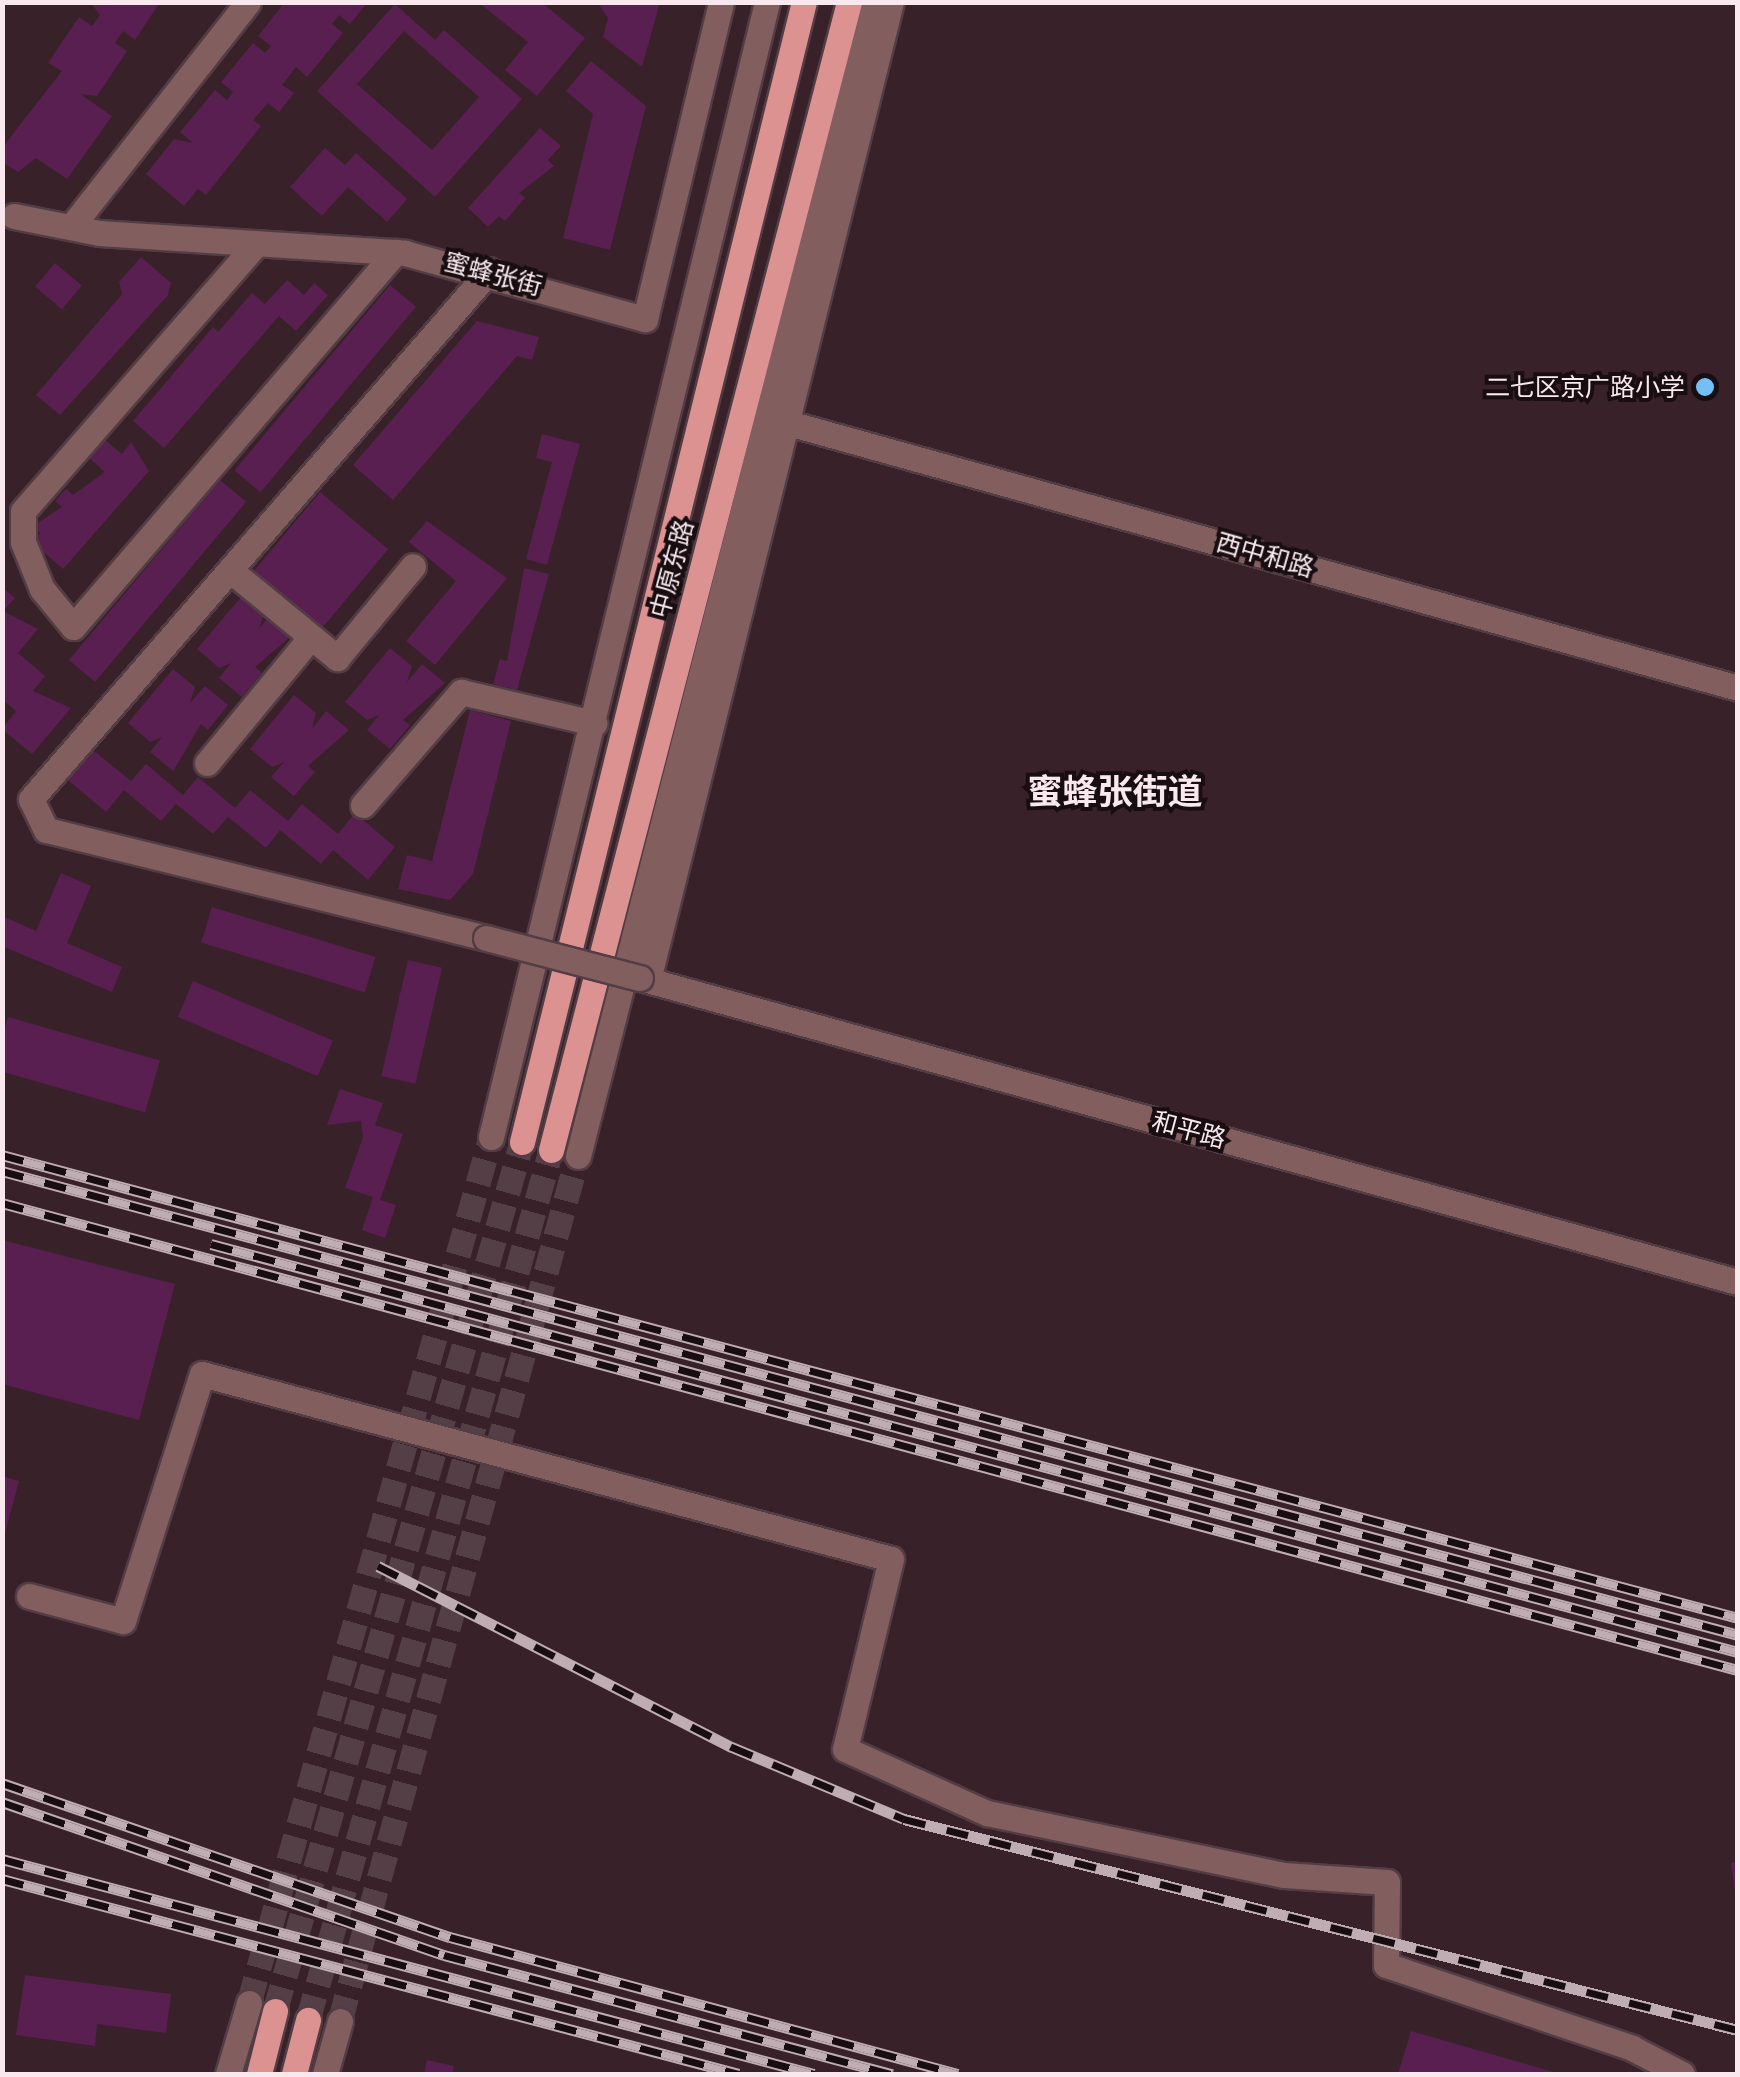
<!DOCTYPE html>
<html>
<head>
<meta charset="utf-8">
<style>
	body { margin:0 }
	#map { position:relative; width:1740px; height:2077px; overflow:hidden; background:#382129; font-family:Montserrat,"Noto Sans SC",sans-serif }
	div>[style] { position:absolute }
	.building>* { inset:0; background:#591f51; transform-origin:0 0 }
	.minor-tunnel>* { height:25px; margin-top:-12.5px; transform-origin:0; background:repeating-linear-gradient(90deg,#553f47 0 25px,transparent 0 37px) }
	.major-tunnel>* { height:25px; margin-top:-12.5px; transform-origin:0; background:repeating-linear-gradient(90deg,#553f47 0 25px,transparent 0 37px) }
	.roads { filter:drop-shadow(2px 0 #533d45) drop-shadow(-2px 0 #533d45) drop-shadow(0 2px #533d45) drop-shadow(0 -2px #533d45) }
	.minor>* { height:25px; margin:-12.5px; padding:0 12.5px; transform-origin:12.5px; border-radius:12.5px; background:#835e5e }
	.major>* { height:25px; margin:-12.5px; padding:0 12.5px; transform-origin:12.5px; border-radius:12.5px; background:#dd9292 }
	.rail>* { height:11px; margin-top:-5.5px; transform-origin:0; background:repeating-linear-gradient(90deg,#180e12 0 22px,#bfadb3 0 44px); box-sizing:border-box; border-block:2px solid #bfadb3 }
	.bridges { filter:drop-shadow(2px 0 #533d45) drop-shadow(-2px 0 #533d45) drop-shadow(0 2px #533d45) drop-shadow(0 -2px #533d45) }
	.minor-bridge>* { height:25px; margin:-12.5px; padding:0 12.5px; transform-origin:12.5px; border-radius:12.5px; background:#835e5e }
	.dots>* { width:28px; height:28px; translate:-50% -50%; box-sizing:border-box; border:5px solid #180e12; border-radius:50% }
	span { translate:-50% -50%; white-space:nowrap; text-align:center; line-height:1.15; -webkit-text-stroke:8px #180e12; paint-order:stroke }
	.street-label { font-size:25px; color:#f9e9ee }
	.poi-label { font-size:25px; color:#f9e9ee }
	.right { translate:-100% -50%; text-align:right }
	.district-label { font-size:35px; color:#f9e9ee; font-weight:700 }
	.frame { position:absolute; inset:0; border:5px solid #f9e9ee; pointer-events:none }
</style>
</head>
<body>
<div id="map">
	<div class="building">
		<i style="clip-path:polygon(90px 2px,160px 2px,135px 40px,123px 31px,115px 43px,127px 51px,97px 96px,80px 94px,112px 116px,67px 179px,36px 158px,18px 172px,2px 162px,2px 148px,62px 71px,48px 63px,79px 17px,92px 26px,100px 15px)"></i>
		<i style="clip-path:polygon(285px 2px,368px 2px,350px 24px,339px 15px,332px 24px,343px 33px,307px 77px,296px 67px,282px 85px,294px 93px,279px 112px,268px 103px,253px 120px,261px 126px,206px 195px,198px 189px,184px 206px,146px 174px,174px 139px,193px 143px,180px 132px,215px 90px,227px 100px,233px 92px,221px 82px,253px 43px,265px 53px,271px 46px,258px 36px)"></i>
		<i style="clip-path:polygon(478px 2px,541px 2px,585px 38px,537px 96px,505px 70px,528px 42px)"></i>
		<i style="clip-path:polygon(597px 2px,660px 2px,642px 67px,603px 37px,608px 18px)"></i>
		<i style="clip-path:polygon(evenodd,395px 4px,435px 40px,444px 30px,522px 99px,435px 197px,317px 91px,395px 4px,404px 31px,479px 97px,432px 150px,357px 84px,404px 31px)"></i>
		<i style="clip-path:polygon(591px 61px,646px 106px,610px 250px,563px 238px,593px 114px,566px 91px)"></i>
		<i style="clip-path:polygon(540px 128px,561px 146px,548px 160px,554px 166px,519px 193px,525px 198px,505px 221px,499px 216px,488px 227px,468px 208px)"></i>
		<i style="clip-path:polygon(325px 148px,345px 165px,356px 153px,407px 199px,387px 222px,348px 187px,322px 216px,290px 187px)"></i>
		<i style="clip-path:polygon(141px 257px,171px 283px,168px 295px,60px 415px,36px 395px,122px 294px,119px 282px)"></i>
		<i style="left:55px;top:263px;width:35px;height:31px;rotate:40deg"></i>
		<i style="clip-path:polygon(287px 280px,304px 295px,314px 283px,328px 295px,296px 331px,279px 316px,164px 448px,133px 421px,213px 327px,218px 332px,252px 293px,265px 304px)"></i>
		<i style="left:390px;top:285px;width:34px;height:242px;rotate:40deg"></i>
		<i style="clip-path:polygon(477px 321px,539px 337px,532px 360px,517px 356px,393px 500px,353px 465px)"></i>
		<i style="clip-path:polygon(542px 434px,580px 444px,547px 565px,526px 559px,552px 462px,536px 458px)"></i>
		<i style="clip-path:polygon(104px 439px,122px 454px,131px 442px,149px 471px,63px 569px,32px 542px,40px 533px,33px 526px,62px 507px,55px 501px,66px 489px,73px 495px,105px 472px,88px 457px)"></i>
		<i style="left:220px;top:480px;width:34px;height:235px;rotate:40deg"></i>
		<i style="left:320px;top:492px;width:89px;height:105px;rotate:40deg"></i>
		<i style="clip-path:polygon(427px 521px,507px 578px,435px 665px,406px 641px,456px 581px,409px 542px)"></i>
		<i style="clip-path:polygon(524px 568px,549px 574px,517px 690px,493px 684px,500px 659px,507px 661px)"></i>
		<i style="clip-path:polygon(2px 587px,15px 598px,3px 611px,38px 629px,18px 653px,45px 676px,33px 691px,71px 708px,32px 754px,2px 729px,16px 711px,2px 699px)"></i>
		<i style="clip-path:polygon(242px 596px,264px 614px,259px 629px,273px 612px,297px 631px,255px 667px,262px 673px,242px 697px,219px 678px,231px 663px,219px 668px,197px 649px)"></i>
		<i style="clip-path:polygon(390px 648px,412px 666px,407px 682px,422px 664px,445px 683px,403px 720px,410px 725px,390px 749px,367px 730px,379px 715px,367px 720px,345px 702px)"></i>
		<i style="clip-path:polygon(173px 669px,195px 687px,190px 703px,205px 686px,228px 705px,208px 730px,201px 724px,173px 771px,150px 752px,162px 737px,150px 742px,128px 723px)"></i>
		<i style="clip-path:polygon(294px 695px,316px 713px,312px 729px,326px 711px,349px 730px,308px 766px,315px 772px,294px 796px,271px 777px,284px 762px,272px 767px,250px 749px)"></i>
		<i style="clip-path:polygon(470px 710px,511px 721px,473px 874px,450px 900px,398px 889px,407px 855px,432px 861px)"></i>
		<i style="clip-path:polygon(93px 750px,131px 781px,146px 764px,183px 795px,198px 777px,235px 808px,250px 790px,288px 821px,302px 804px,338px 834px,355px 813px,395px 847px,368px 880px,333px 850px,321px 864px,280px 830px,266px 848px,228px 817px,213px 834px,176px 804px,161px 821px,124px 790px,106px 812px,68px 780px)"></i>
		<i style="clip-path:polygon(61px 873px,91px 886px,67px 943px,122px 967px,112px 992px,2px 946px,2px 916px,36px 931px)"></i>
		<i style="left:212px;top:907px;width:171px;height:37px;rotate:17deg"></i>
		<i style="left:408px;top:960px;width:35px;height:119px;rotate:13deg"></i>
		<i style="left:193px;top:981px;width:152px;height:39px;rotate:23deg"></i>
		<i style="left:8px;top:1017px;width:158px;height:54px;rotate:16deg"></i>
		<i style="clip-path:polygon(340px 1089px,383px 1103px,375px 1125px,403px 1134px,380px 1200px,396px 1205px,385px 1238px,362px 1230px,373px 1197px,345px 1188px,363px 1137px,361px 1121px,327px 1125px)"></i>
		<i style="clip-path:polygon(2px 1240px,175px 1284px,139px 1420px,2px 1384px)"></i>
		<i style="clip-path:polygon(2px 1476px,19px 1481px,4px 1537px,2px 1537px)"></i>
		<i style="clip-path:polygon(1738px 1861px,1738px 1892px,1735px 1892px,1731px 1863px)"></i>
		<i style="clip-path:polygon(25px 1975px,171px 1994px,166px 2033px,97px 2024px,95px 2046px,16px 2035px)"></i>
		<i style="clip-path:polygon(1411px 2031px,1557px 2073px,1557px 2074px,1398px 2074px)"></i>
		<i style="clip-path:polygon(427px 2060px,454px 2066px,452px 2074px,424px 2074px)"></i>
	</div>
	<div class="minor-tunnel">
		<i style="left:249px;top:2003px;width:899px;rotate:-74.39deg"></i>
		<i style="left:340px;top:2021px;width:897px;rotate:-74.62deg"></i>
	</div>
	<div class="major-tunnel">
		<i style="left:275px;top:2011px;width:903px;rotate:-74.13deg"></i>
		<i style="left:308px;top:2020px;width:903px;rotate:-74.39deg"></i>
	</div>
	<div class="roads">
		<div class="minor">
			<i style="left:14px;top:216px;width:87px;rotate:11.3deg"></i>
			<i style="left:99px;top:233px;width:307px;rotate:3.7deg"></i>
			<i style="left:405px;top:253px;width:249px;rotate:15.4deg"></i>
			<i style="left:645px;top:319px;width:326px;rotate:-76.5deg"></i>
			<i style="left:71px;top:227px;width:286px;rotate:-51.8deg"></i>
			<i style="left:256px;top:244px;width:354px;rotate:131.1deg"></i>
			<i style="left:23px;top:511px;width:31px;rotate:90deg"></i>
			<i style="left:23px;top:542px;width:51px;rotate:68deg"></i>
			<i style="left:42px;top:589px;width:49px;rotate:50.8deg"></i>
			<i style="left:73px;top:627px;width:495px;rotate:-49.3deg"></i>
			<i style="left:792px;top:424px;width:982px;rotate:15.59deg"></i>
			<i style="left:230px;top:570px;width:139px;rotate:39.4deg"></i>
			<i style="left:337px;top:658px;width:119px;rotate:-50.4deg"></i>
			<i style="left:207px;top:763px;width:163px;rotate:-50.5deg"></i>
			<i style="left:363px;top:805px;width:150px;rotate:-49.1deg"></i>
			<i style="left:461px;top:692px;width:137px;rotate:13.1deg"></i>
			<i style="left:486px;top:938px;width:453px;rotate:-166.2deg"></i>
			<i style="left:46px;top:830px;width:34px;rotate:-116deg"></i>
			<i style="left:31px;top:799px;width:700px;rotate:-49.05deg"></i>
			<i style="left:640px;top:978px;width:1139px;rotate:15.48deg"></i>
			<i style="left:648px;top:980px;width:1008px;rotate:-76.05deg"></i>
			<i style="left:491px;top:1137px;width:1168px;rotate:-76.33deg"></i>
			<i style="left:578px;top:1156px;width:1191px;rotate:-75.66deg"></i>
			<i style="left:29px;top:1596px;width:97px;rotate:14.9deg"></i>
			<i style="left:123px;top:1621px;width:259px;rotate:-72.3deg"></i>
			<i style="left:202px;top:1374px;width:713px;rotate:15.03deg"></i>
			<i style="left:891px;top:1559px;width:195px;rotate:103.6deg"></i>
			<i style="left:845px;top:1749px;width:156px;rotate:24.3deg"></i>
			<i style="left:987px;top:1813px;width:303px;rotate:11.8deg"></i>
			<i style="left:1284px;top:1875px;width:103px;rotate:3.9deg"></i>
			<i style="left:1387px;top:1882px;width:83px;rotate:90.7deg"></i>
			<i style="left:1386px;top:1965px;width:260px;rotate:18.6deg"></i>
			<i style="left:1632px;top:2048px;width:56px;rotate:27.5deg"></i>
			<i style="left:228px;top:2074px;width:74px;rotate:-73.5deg"></i>
			<i style="left:325px;top:2074px;width:55px;rotate:-74.2deg"></i>
		</div>
		<div class="major">
			<i style="left:522px;top:1142px;width:1174px;rotate:-76.11deg"></i>
			<i style="left:551px;top:1150px;width:1186px;rotate:-75.45deg"></i>
			<i style="left:259px;top:2074px;width:65px;rotate:-75.7deg"></i>
			<i style="left:294px;top:2074px;width:56px;rotate:-75.5deg"></i>
		</div>
	</div>
	<div class="rail">
		<i style="left:2px;top:1155px;width:1797px;rotate:14.93deg"></i>
		<i style="left:2px;top:1171px;width:1797px;rotate:14.96deg"></i>
		<i style="left:2px;top:1203px;width:1798px;rotate:15.06deg"></i>
		<i style="left:211px;top:1244px;width:1581px;rotate:14.96deg"></i>
		<i style="left:378px;top:1566px;width:398px;rotate:27.1deg"></i>
		<i style="left:732px;top:1747px;width:186px;rotate:22.7deg"></i>
		<i style="left:904px;top:1819px;width:860px;rotate:14.2deg"></i>
		<i style="left:2px;top:1783px;width:474px;rotate:19deg"></i>
		<i style="left:450px;top:1937px;width:526px;rotate:15.09deg"></i>
		<i style="left:2px;top:1802px;width:468px;rotate:19.1deg"></i>
		<i style="left:444px;top:1955px;width:464px;rotate:14.9deg"></i>
		<i style="left:2px;top:1859px;width:840px;rotate:14.83deg"></i>
		<i style="left:2px;top:1879px;width:762px;rotate:14.82deg"></i>
	</div>
	<div class="bridges">
		<div class="minor-bridge">
			<i style="left:486px;top:938px;width:159px;rotate:14.6deg"></i>
		</div>
	</div>
	<div class="dots">
		<i style="left:1705px;top:387px;background:#74c0f6"></i>
	</div>
	<div class="street-label">
		<span style="left:493px;top:274px;rotate:15deg">蜜蜂张街</span>
		<span style="left:1265px;top:555px;rotate:16deg">西中和路</span>
		<span style="left:672px;top:569px;rotate:-75deg">中原东路</span>
		<span style="left:1189px;top:1130px;rotate:15deg">和平路</span>
	</div>
	<div class="poi-label">
		<span class="right" style="left:1685px;top:387px">二七区京广路小学</span>
	</div>
	<div class="district-label">
		<span style="left:1115px;top:792px">蜜蜂张街道</span>
	</div>
	<div class="frame"></div>
</div>
</body>
</html>
